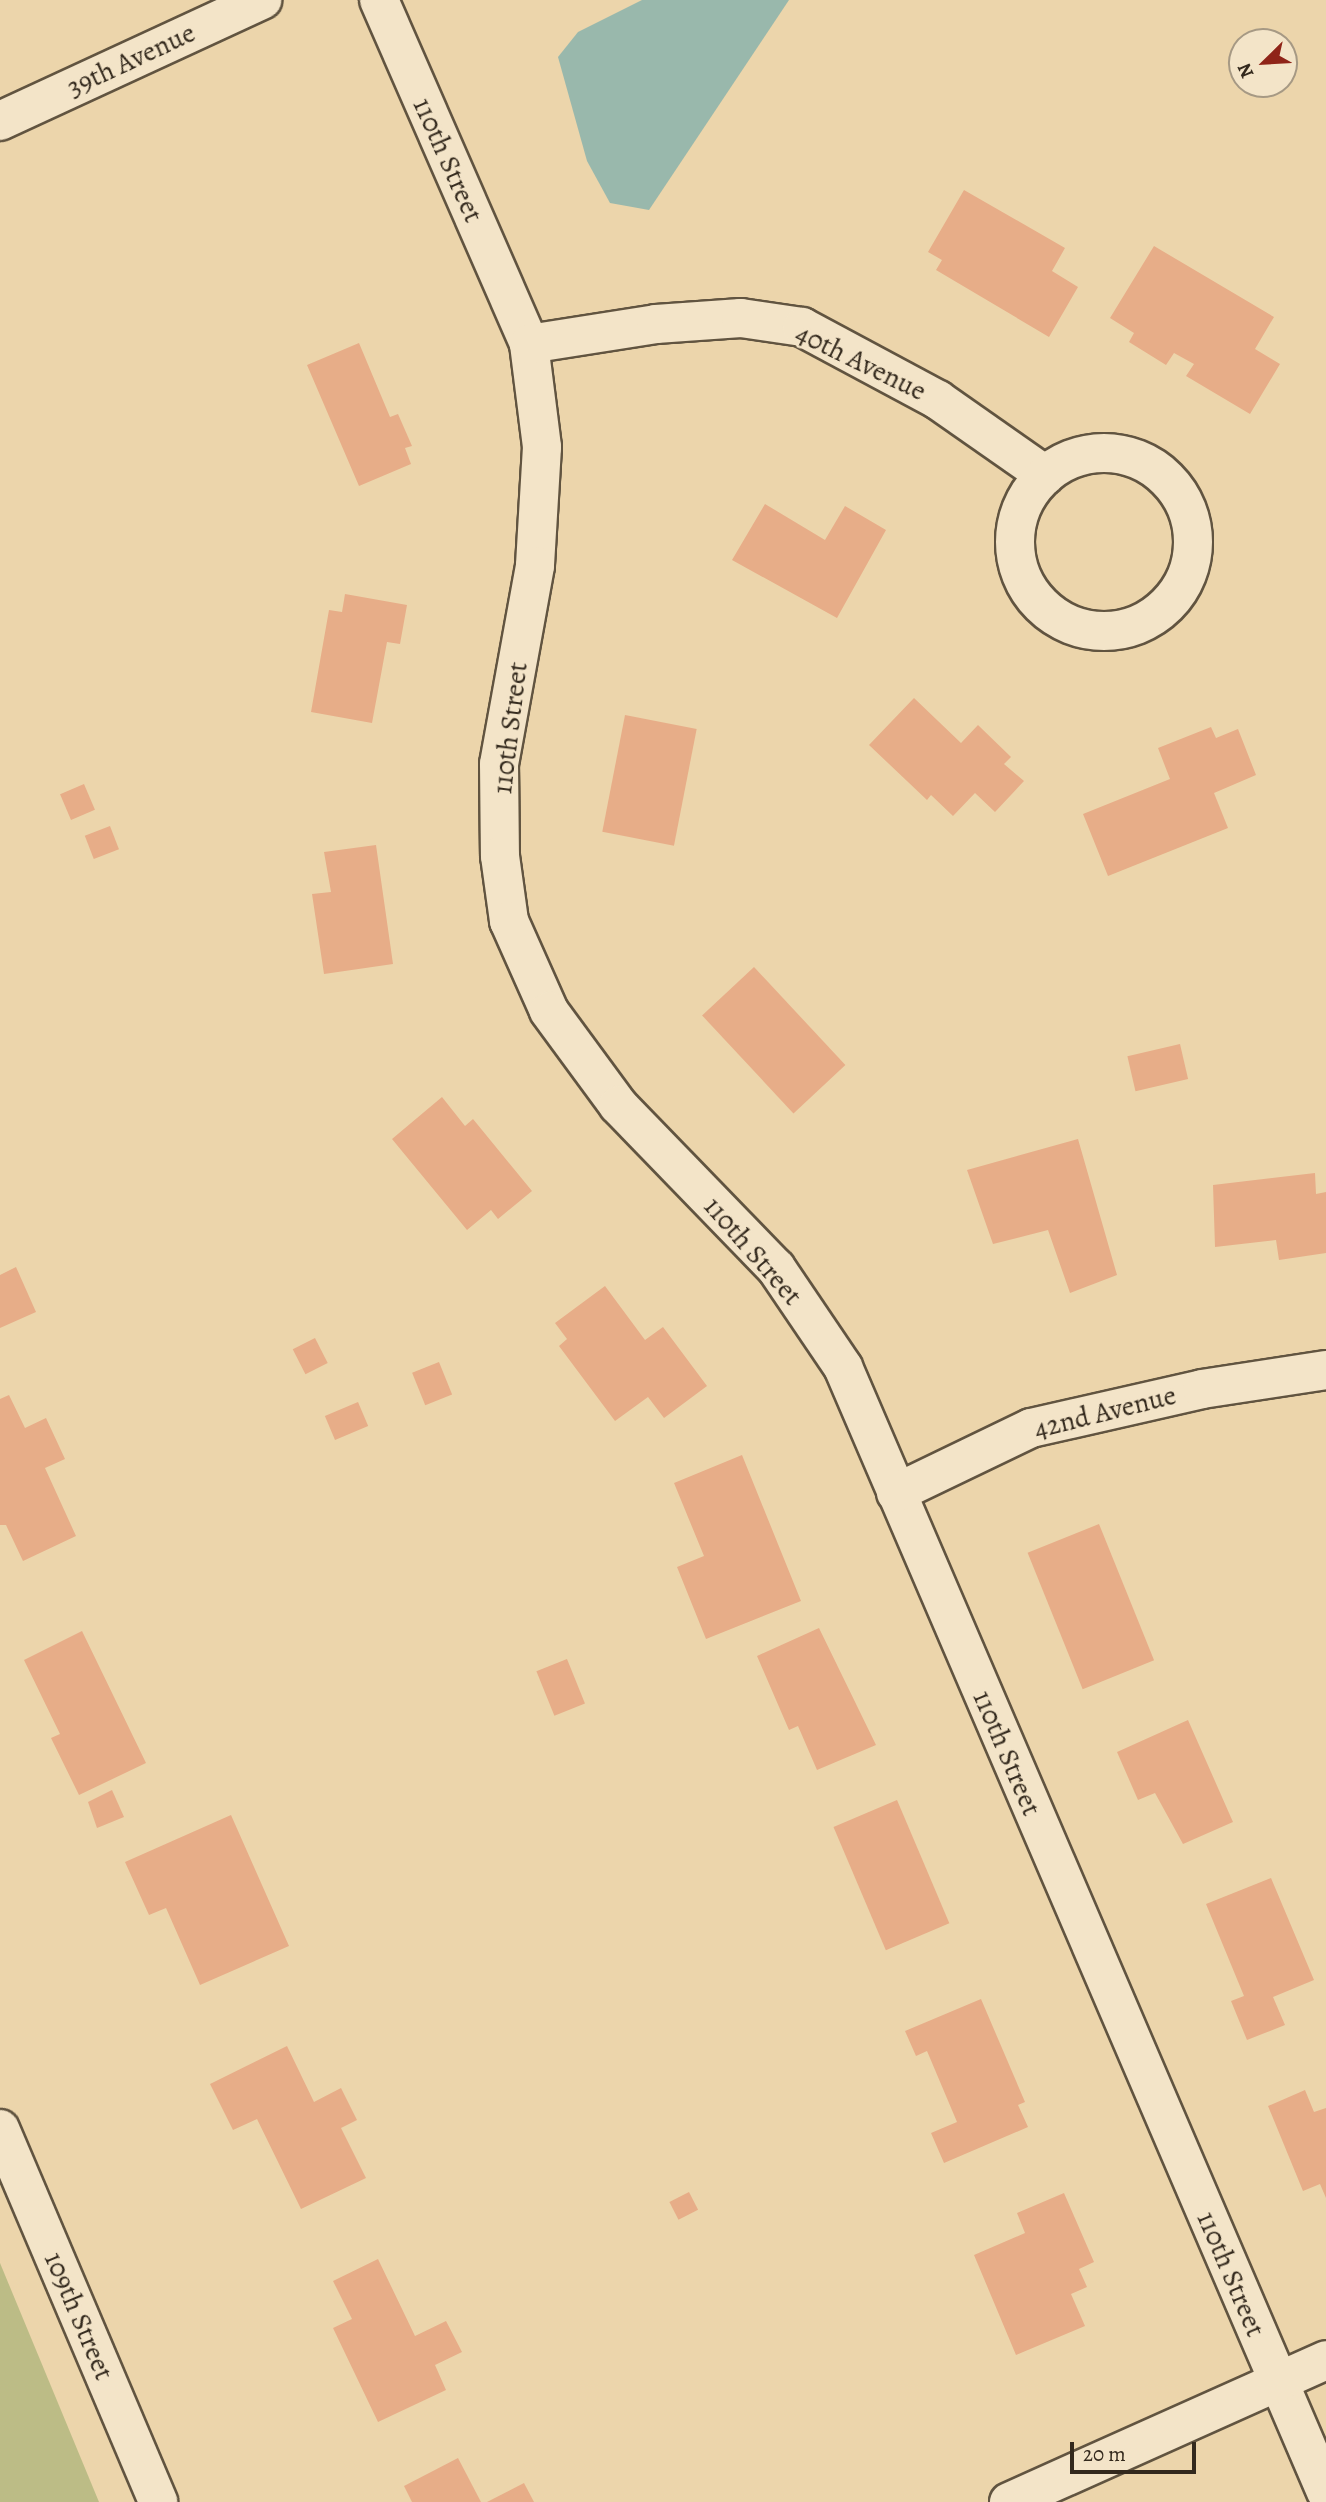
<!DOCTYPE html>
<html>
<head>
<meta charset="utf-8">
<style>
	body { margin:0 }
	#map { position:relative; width:1326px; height:2502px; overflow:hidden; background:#ecd5ab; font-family:Alegreya,serif }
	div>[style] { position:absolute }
	.green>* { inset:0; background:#bcbc86 }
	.water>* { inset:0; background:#99b8ac }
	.building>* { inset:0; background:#e7ad88; transform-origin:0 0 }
	.roads { filter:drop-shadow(2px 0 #615440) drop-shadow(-2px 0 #615440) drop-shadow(0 2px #615440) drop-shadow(0 -2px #615440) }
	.street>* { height:38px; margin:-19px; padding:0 19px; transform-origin:19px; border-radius:19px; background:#f3e4c8 }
	.street>.ring { margin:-19px; padding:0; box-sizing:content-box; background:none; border:38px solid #f3e4c8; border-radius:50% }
	.secondary>* { height:38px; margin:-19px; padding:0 19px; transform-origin:19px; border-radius:19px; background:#f3e4c8 }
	span { translate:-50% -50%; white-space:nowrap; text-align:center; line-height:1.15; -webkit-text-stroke:5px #f3e4c8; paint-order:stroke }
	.street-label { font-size:28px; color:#33291d }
	.north { position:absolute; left:1228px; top:28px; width:70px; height:70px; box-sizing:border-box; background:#f3e4c8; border:2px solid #a69984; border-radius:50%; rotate:246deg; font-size:19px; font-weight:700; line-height:28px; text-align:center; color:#33291d }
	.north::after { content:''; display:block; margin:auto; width:24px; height:32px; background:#8f2418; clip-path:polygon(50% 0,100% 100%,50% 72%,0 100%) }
	.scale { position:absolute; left:1070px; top:2442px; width:126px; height:32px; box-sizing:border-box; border:4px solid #33291d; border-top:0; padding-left:9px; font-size:21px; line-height:24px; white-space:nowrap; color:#33291d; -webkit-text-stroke:5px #f3e4c8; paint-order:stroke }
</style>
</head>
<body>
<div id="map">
	<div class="green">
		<i style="clip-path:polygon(0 2263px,99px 2502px,0 2502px)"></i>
	</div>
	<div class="water">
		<i style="clip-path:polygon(642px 0,789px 0,649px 210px,610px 203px,587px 161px,558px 57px,578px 32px)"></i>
	</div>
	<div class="building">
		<i style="clip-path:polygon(964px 190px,1065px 248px,1052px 271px,1078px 287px,1049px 337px,936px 270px,942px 260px,928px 252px)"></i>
		<i style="clip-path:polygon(1154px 246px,1274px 317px,1255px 349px,1280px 364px,1250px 414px,1186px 376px,1194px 364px,1174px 353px,1166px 365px,1129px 342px,1134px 333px,1110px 318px)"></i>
		<i style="clip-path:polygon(359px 343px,390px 417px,398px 414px,412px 446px,405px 448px,411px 464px,359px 486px,307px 365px)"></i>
		<i style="clip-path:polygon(765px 504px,825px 540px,845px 506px,886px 530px,837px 618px,732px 560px)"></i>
		<i style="clip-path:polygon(345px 594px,407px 605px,400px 644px,387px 642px,372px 723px,311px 712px,329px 610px,342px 612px)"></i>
		<i style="clip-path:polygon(914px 698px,961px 743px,978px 725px,1011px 757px,1004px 764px,1024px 781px,995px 812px,975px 793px,953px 816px,931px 795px,927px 800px,869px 745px)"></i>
		<i style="left:625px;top:715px;width:73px;height:119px;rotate:11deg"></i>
		<i style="clip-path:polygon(1211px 727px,1216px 738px,1238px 729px,1256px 775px,1214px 793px,1228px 828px,1108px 876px,1083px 814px,1170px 779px,1158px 748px)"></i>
		<i style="left:84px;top:784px;width:28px;height:26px;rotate:67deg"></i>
		<i style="left:110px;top:826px;width:25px;height:27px;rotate:69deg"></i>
		<i style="clip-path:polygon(376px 845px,393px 964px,324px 974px,312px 894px,331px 892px,324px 852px)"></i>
		<i style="left:754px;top:967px;width:134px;height:71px;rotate:47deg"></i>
		<i style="left:1180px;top:1044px;width:36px;height:54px;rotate:77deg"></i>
		<i style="clip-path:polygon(442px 1097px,465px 1126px,473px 1119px,532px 1191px,498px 1219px,491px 1210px,467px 1230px,392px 1139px)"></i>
		<i style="clip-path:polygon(1078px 1139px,1117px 1275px,1070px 1293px,1048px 1230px,993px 1244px,967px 1170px)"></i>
		<i style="clip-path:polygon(1315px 1173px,1316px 1194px,1326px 1192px,1326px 1253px,1279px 1260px,1276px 1240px,1215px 1247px,1213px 1185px)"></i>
		<i style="clip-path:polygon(16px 1267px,36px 1312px,0 1328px,0 1275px)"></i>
		<i style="clip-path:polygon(605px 1286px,645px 1340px,663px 1327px,707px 1386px,664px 1418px,648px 1397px,615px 1421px,559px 1346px,567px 1339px,555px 1323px)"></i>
		<i style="left:315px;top:1338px;width:28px;height:25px;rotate:63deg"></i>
		<i style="left:439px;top:1362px;width:35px;height:29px;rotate:68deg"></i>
		<i style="clip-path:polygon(9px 1395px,25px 1428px,46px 1418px,65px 1459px,45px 1468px,76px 1536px,23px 1561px,6px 1525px,0 1525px,0 1399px)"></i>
		<i style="left:358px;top:1402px;width:26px;height:36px;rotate:67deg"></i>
		<i style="clip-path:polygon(742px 1455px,801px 1601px,706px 1639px,677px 1567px,704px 1556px,674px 1483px)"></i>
		<i style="left:1099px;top:1524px;width:147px;height:77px;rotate:68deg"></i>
		<i style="clip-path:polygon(819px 1628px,876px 1745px,817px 1770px,798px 1726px,789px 1730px,757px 1656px)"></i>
		<i style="clip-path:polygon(82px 1631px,146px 1763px,79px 1795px,51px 1738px,60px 1734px,24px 1660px)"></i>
		<i style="left:567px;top:1659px;width:48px;height:33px;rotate:68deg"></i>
		<i style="clip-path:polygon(1188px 1720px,1233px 1822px,1183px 1844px,1155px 1793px,1138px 1800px,1117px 1752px)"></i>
		<i style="clip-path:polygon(112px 1790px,124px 1817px,97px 1828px,88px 1802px)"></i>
		<i style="left:897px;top:1800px;width:134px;height:69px;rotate:67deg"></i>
		<i style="clip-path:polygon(231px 1815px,289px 1946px,200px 1985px,166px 1908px,149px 1915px,125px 1862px)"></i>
		<i style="clip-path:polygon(1271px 1878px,1314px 1980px,1273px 1997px,1285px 2025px,1247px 2040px,1231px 2001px,1244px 1996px,1206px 1904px)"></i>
		<i style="clip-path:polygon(981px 1999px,1025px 2102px,1018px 2105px,1028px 2127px,944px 2163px,931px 2133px,957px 2122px,927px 2051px,916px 2056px,905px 2031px)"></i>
		<i style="clip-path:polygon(287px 2046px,314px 2102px,341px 2088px,357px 2120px,341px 2128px,366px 2178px,301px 2209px,257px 2119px,233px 2130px,210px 2084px)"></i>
		<i style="clip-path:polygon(1305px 2090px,1314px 2112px,1326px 2108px,1326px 2198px,1320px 2184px,1303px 2191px,1268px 2106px)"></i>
		<i style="left:689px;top:2192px;width:20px;height:22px;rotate:63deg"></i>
		<i style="clip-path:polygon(1064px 2193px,1094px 2262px,1079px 2269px,1087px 2287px,1071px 2294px,1085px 2326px,1016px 2355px,974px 2255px,1025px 2233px,1017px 2213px)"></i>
		<i style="clip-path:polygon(378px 2259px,415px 2336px,446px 2321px,462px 2352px,435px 2365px,446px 2390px,378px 2422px,333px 2328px,352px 2319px,333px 2281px)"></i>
		<i style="clip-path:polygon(458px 2458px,481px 2502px,412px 2502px,404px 2486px)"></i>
		<i style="clip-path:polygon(524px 2483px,534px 2502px,487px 2502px)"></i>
	</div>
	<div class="roads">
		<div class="street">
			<i style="left:379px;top:0;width:375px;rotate:66.4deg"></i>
			<i style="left:529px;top:344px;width:104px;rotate:82.8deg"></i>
			<i style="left:542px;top:447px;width:119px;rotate:93.4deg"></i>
			<i style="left:535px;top:566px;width:201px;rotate:100.3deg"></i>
			<i style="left:499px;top:764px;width:92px;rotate:89.4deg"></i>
			<i style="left:500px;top:856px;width:66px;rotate:82.1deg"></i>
			<i style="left:509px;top:921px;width:98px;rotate:66deg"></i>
			<i style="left:549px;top:1011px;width:117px;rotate:53.7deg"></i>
			<i style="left:618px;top:1105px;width:227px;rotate:45.9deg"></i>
			<i style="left:776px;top:1268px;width:120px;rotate:55.9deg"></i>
			<i style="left:843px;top:1367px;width:1224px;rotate:66.76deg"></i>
			<i style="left:529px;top:344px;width:129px;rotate:-8.9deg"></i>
			<i style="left:656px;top:324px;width:85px;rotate:-4deg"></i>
			<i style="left:741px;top:318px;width:62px;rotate:8.4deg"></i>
			<i style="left:802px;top:327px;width:154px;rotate:28.2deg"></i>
			<i style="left:938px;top:400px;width:131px;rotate:35deg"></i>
			<i class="ring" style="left:1015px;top:453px;width:140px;height:140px"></i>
			<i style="left:896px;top:1493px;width:150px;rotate:-25.7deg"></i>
			<i style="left:1031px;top:1428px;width:175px;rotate:-12.8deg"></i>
			<i style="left:1202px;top:1389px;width:125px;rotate:-8.7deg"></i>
			<i style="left:0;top:2129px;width:405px;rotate:67deg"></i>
			<i style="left:1009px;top:2502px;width:347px;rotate:-24.1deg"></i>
		</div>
		<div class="secondary">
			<i style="left:0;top:121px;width:289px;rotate:-24.8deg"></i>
		</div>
	</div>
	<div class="street-label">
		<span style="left:131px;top:60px;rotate:-25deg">39th Avenue</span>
		<span style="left:448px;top:160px;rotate:66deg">110th Street</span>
		<span style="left:861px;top:362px;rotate:26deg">40th Avenue</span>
		<span style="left:510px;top:728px;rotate:-83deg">110th Street</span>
		<span style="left:753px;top:1251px;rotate:49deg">110th Street</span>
		<span style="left:1105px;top:1412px;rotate:-14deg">42nd Avenue</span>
		<span style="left:1007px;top:1753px;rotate:67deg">110th Street</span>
		<span style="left:1231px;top:2274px;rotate:67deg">110th Street</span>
		<span style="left:79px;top:2316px;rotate:67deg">109th Street</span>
	</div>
	<div class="north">N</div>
	<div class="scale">20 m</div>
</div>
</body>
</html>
